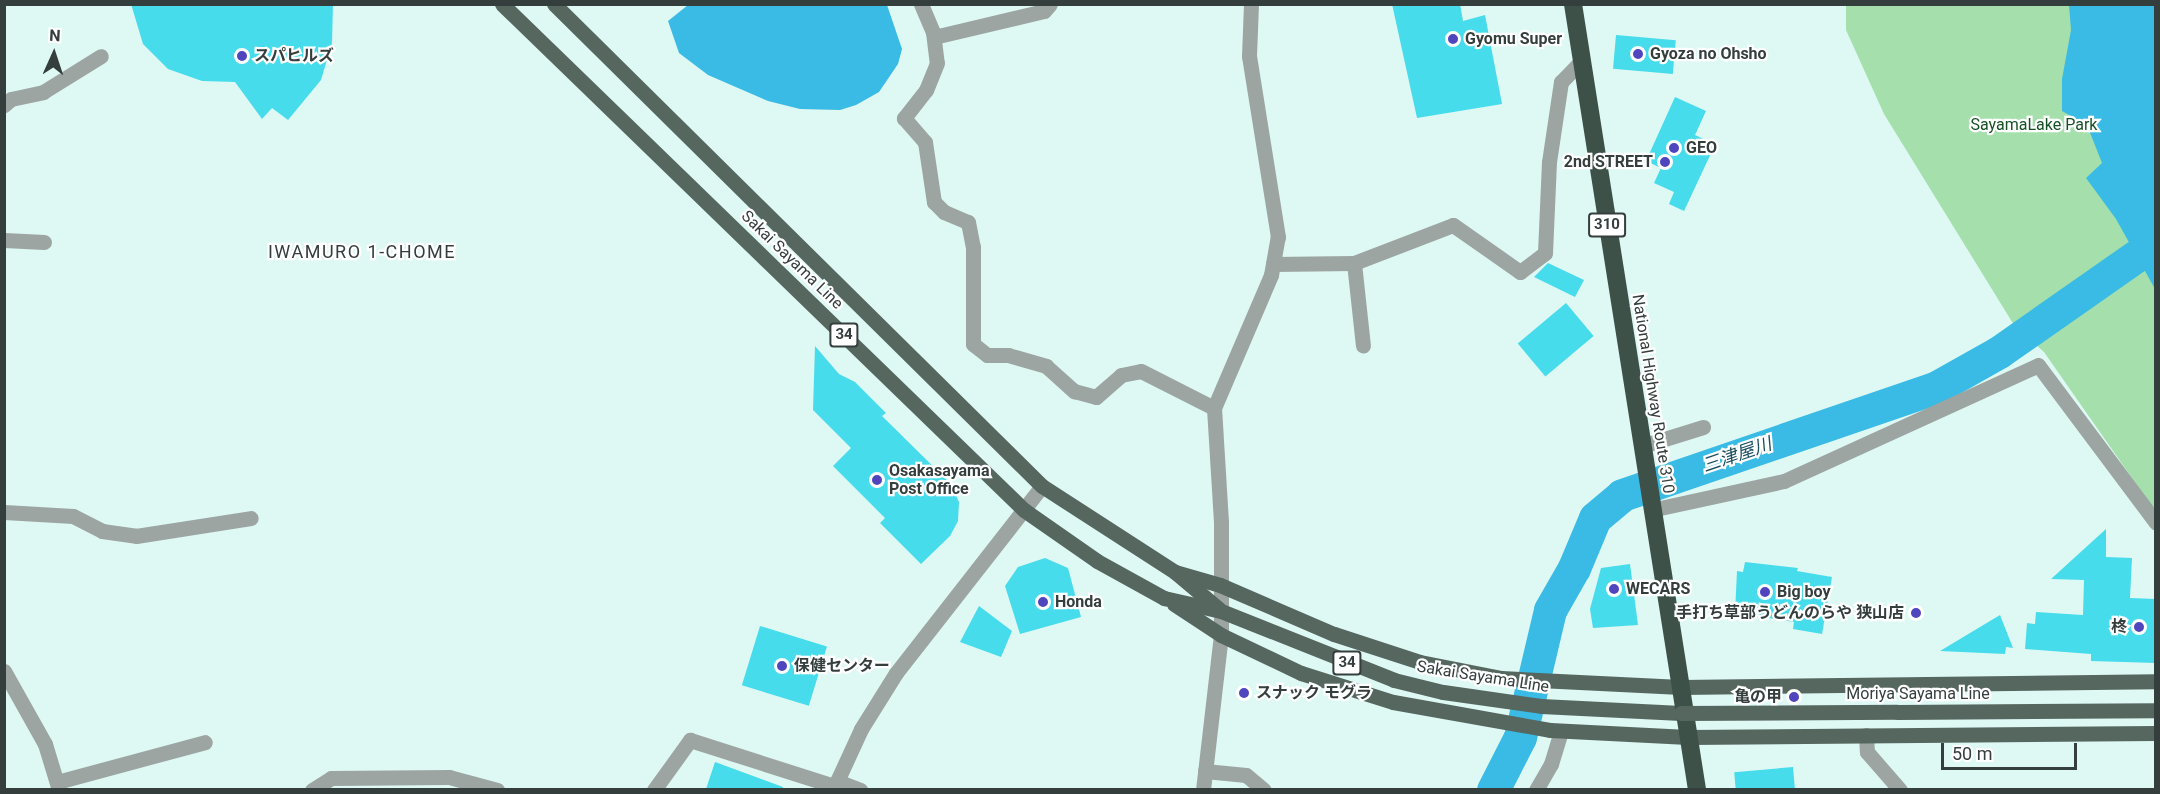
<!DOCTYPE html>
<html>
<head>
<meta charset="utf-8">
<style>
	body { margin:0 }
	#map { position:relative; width:2160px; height:794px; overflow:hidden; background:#def8f4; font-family:Roboto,"Noto Sans JP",sans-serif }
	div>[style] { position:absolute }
	.green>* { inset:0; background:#a4dfac }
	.water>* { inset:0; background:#39bbe5 }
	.river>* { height:33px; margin:-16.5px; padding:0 16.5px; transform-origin:16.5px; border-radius:16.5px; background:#39bbe5 }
	.building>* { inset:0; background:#46dceb; transform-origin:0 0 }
	.minor>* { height:15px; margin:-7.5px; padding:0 7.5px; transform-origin:7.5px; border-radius:7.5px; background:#9ca5a1 }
	.major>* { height:15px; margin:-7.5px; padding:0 7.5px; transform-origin:7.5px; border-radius:7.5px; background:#566760 }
	.highway>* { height:18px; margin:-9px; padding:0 9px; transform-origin:9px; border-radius:9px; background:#3d5149 }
	.major-bridge>* { height:15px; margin:-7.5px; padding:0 7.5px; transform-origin:7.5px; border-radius:7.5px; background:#566760 }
	.dots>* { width:16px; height:16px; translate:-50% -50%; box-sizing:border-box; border:3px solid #fff; border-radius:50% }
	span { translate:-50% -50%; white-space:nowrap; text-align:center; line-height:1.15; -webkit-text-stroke:4.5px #fff; paint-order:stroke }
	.shield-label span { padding:2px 4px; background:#fff; border:2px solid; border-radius:4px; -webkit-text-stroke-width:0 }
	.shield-label { font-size:15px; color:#343e3d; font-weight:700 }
	.poi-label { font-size:16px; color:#343e3d; font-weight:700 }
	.left { translate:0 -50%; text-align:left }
	.right { translate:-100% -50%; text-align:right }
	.park-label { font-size:16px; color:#165025 }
	.street-label { font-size:16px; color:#343e3d }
	.neighbourhood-label { font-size:18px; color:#343e3d; letter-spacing:1.5px }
	.water-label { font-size:18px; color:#1a4e5f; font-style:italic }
	.frame { position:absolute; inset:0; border:6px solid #343e3d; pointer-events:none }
	.north { position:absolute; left:24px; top:24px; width:60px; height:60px; -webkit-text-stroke:4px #fff; paint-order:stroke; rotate:3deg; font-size:16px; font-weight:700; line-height:24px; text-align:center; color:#343e3d }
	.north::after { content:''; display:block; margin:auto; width:21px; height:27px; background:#343e3d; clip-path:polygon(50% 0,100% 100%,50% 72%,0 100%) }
	.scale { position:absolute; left:1941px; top:743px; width:136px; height:27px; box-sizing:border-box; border:3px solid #343e3d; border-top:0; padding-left:8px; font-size:18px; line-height:21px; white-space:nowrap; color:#343e3d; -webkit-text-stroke:4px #fff; paint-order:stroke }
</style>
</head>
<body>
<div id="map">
	<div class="green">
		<i style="clip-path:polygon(1846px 5px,2155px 5px,2155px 511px,2044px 352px,2014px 325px,1884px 114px,1846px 30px)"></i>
	</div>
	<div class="water">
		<i style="clip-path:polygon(688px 5px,887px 5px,902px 49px,898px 64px,879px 92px,856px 105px,840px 110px,800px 109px,768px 101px,708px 75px,679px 53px,668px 21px)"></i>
		<i style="clip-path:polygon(2069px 5px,2155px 5px,2155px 289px,2116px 219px,2086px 178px,2102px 163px,2087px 125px,2062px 111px,2062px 79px,2071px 30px)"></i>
	</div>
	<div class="river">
		<i style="left:1493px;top:790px;width:59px;rotate:-63deg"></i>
		<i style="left:1520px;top:737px;width:130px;rotate:-76.7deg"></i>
		<i style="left:1550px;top:610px;width:48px;rotate:-60.3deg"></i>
		<i style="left:1574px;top:568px;width:54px;rotate:-67.2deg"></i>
		<i style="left:1595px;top:518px;width:35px;rotate:-40deg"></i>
		<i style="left:1622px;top:495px;width:333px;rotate:-18.9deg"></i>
		<i style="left:1937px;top:387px;width:71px;rotate:-29.4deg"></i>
		<i style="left:1999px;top:352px;width:167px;rotate:-35deg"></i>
	</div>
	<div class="building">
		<i style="clip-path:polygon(131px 4px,333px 4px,332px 43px,321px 80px,288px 120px,272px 108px,262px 119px,235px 82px,202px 81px,168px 69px,143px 44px)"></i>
		<i style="clip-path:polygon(1392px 4px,1460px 4px,1463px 21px,1485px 15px,1502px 104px,1417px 118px)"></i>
		<i style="left:1616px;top:35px;width:60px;height:34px;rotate:5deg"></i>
		<i style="clip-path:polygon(1675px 97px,1706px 111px,1695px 135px,1710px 142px,1713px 149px,1684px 211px,1669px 204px,1674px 192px,1654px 183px,1661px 168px,1646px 161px)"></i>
		<i style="clip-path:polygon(1548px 263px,1584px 280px,1575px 297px,1534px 277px)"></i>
		<i style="left:1566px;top:303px;width:43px;height:63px;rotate:50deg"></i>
		<i style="clip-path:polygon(815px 346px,839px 374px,855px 382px,886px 413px,882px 416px,951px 484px,959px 502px,958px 521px,950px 536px,921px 564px,880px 523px,885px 518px,833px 466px,851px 448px,813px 410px)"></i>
		<i style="clip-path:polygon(2106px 529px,2106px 557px,2132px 558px,2130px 598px,2156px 599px,2156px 663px,2091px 661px,2091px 654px,2025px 649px,2027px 623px,2035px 624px,2036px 612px,2083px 615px,2084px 580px,2051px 579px)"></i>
		<i style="clip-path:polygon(1045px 558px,1068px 568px,1081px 617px,1020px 634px,1005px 586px,1018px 567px)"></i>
		<i style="clip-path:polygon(1745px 562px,1798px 568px,1797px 571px,1832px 577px,1822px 634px,1793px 629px,1794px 622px,1735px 613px,1737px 571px,1743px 572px)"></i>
		<i style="clip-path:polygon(1630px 564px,1638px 625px,1593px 628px,1590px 609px,1601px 568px)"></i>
		<i style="clip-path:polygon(979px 606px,1012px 631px,1001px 657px,960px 642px)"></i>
		<i style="clip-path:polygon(2000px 615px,2013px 648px,2006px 647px,2005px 654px,1940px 651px)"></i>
		<i style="left:760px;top:626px;width:70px;height:62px;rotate:17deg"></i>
		<i style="clip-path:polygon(715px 762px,783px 787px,782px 789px,706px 789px)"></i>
		<i style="left:1793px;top:767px;width:22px;height:59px;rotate:85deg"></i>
	</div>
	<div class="minor">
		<i style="left:921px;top:4px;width:30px;rotate:67deg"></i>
		<i style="left:933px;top:32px;width:31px;rotate:83deg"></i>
		<i style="left:937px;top:63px;width:29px;rotate:112deg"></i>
		<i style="left:926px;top:90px;width:36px;rotate:128deg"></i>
		<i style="left:904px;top:118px;width:32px;rotate:49deg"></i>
		<i style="left:925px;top:142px;width:61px;rotate:81.5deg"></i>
		<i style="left:934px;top:202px;width:14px;rotate:45deg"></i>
		<i style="left:944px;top:212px;width:26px;rotate:23deg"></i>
		<i style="left:968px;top:222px;width:25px;rotate:79deg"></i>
		<i style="left:973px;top:247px;width:97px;rotate:90deg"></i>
		<i style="left:973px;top:344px;width:18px;rotate:38deg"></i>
		<i style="left:987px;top:355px;width:21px"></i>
		<i style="left:1008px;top:355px;width:40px;rotate:16deg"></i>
		<i style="left:1046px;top:366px;width:38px;rotate:42deg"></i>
		<i style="left:1074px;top:391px;width:23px;rotate:15deg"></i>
		<i style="left:1096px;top:397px;width:33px;rotate:-41deg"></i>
		<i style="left:1121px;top:375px;width:20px;rotate:-11deg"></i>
		<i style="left:1141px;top:371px;width:82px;rotate:26.9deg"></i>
		<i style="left:934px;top:37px;width:113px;rotate:-13.3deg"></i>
		<i style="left:1044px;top:11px;width:9px;rotate:-49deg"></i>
		<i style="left:4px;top:105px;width:9px;rotate:-41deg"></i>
		<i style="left:11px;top:99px;width:33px;rotate:-12deg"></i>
		<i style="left:43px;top:92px;width:68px;rotate:-31.8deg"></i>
		<i style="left:4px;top:240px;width:40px;rotate:2.9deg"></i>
		<i style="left:1354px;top:263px;width:83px;rotate:83.8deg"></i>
		<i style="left:1273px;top:264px;width:81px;rotate:-0.7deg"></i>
		<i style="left:1354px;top:263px;width:106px;rotate:-21deg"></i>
		<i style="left:1453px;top:225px;width:82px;rotate:35deg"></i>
		<i style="left:1520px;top:272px;width:31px;rotate:-37deg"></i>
		<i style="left:1545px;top:253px;width:91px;rotate:-87.5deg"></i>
		<i style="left:1549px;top:162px;width:81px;rotate:-81.5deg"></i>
		<i style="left:1561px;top:82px;width:30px;rotate:-46deg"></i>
		<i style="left:1642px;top:446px;width:64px;rotate:-17.3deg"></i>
		<i style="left:1651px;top:510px;width:136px;rotate:-12.3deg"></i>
		<i style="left:1784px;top:481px;width:279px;rotate:-24.5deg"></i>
		<i style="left:2038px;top:365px;width:197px;rotate:53.2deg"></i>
		<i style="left:4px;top:512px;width:69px;rotate:3.3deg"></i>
		<i style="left:73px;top:516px;width:33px;rotate:27deg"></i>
		<i style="left:102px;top:531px;width:34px;rotate:8deg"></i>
		<i style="left:136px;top:536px;width:116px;rotate:-8.9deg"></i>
		<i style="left:4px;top:671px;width:84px;rotate:60.7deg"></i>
		<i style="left:45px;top:744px;width:48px;rotate:73.1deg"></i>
		<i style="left:1866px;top:735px;width:17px;rotate:87deg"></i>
		<i style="left:1867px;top:752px;width:50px;rotate:49deg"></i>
		<i style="left:1205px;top:771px;width:41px;rotate:5.6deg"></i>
		<i style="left:1246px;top:775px;width:23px;rotate:40deg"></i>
		<i style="left:837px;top:781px;width:25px;rotate:21deg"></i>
		<i style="left:57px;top:782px;width:153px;rotate:-15.1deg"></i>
		<i style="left:312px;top:790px;width:22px;rotate:-32deg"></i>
		<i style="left:331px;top:778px;width:118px;rotate:-0.5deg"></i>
		<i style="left:449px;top:777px;width:50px;rotate:15.2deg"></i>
		<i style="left:654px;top:790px;width:62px;rotate:-54.2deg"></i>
		<i style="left:690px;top:740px;width:151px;rotate:17.7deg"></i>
		<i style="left:833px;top:790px;width:67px;rotate:-65.3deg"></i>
		<i style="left:861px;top:729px;width:66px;rotate:-58deg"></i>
		<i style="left:896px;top:673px;width:237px;rotate:-52deg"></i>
		<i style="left:1203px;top:790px;width:156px;rotate:-83.4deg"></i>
		<i style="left:1221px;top:635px;width:113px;rotate:-90deg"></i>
		<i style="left:1221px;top:522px;width:114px;rotate:-93.5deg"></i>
		<i style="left:1214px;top:408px;width:145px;rotate:-66.8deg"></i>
		<i style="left:1271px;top:275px;width:39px;rotate:-80deg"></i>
		<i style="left:1278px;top:237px;width:183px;rotate:-99.1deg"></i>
		<i style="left:1249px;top:56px;width:52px;rotate:-87.8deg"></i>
		<i style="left:1536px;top:790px;width:30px;rotate:-60deg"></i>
		<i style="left:1551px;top:764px;width:34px;rotate:-73deg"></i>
	</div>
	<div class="major">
		<i style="left:502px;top:4px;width:727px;rotate:44.11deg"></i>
		<i style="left:1024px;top:510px;width:89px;rotate:34.9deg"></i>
		<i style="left:1097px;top:561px;width:77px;rotate:28.9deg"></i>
		<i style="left:1164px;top:598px;width:58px;rotate:12.8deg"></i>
		<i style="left:1221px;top:611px;width:186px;rotate:21.7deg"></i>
		<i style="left:1394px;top:680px;width:50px;rotate:13.8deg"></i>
		<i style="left:1443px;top:692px;width:99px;rotate:8.1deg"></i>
		<i style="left:1541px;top:706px;width:140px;rotate:2.9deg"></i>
		<i style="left:554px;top:4px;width:686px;rotate:44.65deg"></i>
		<i style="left:1042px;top:486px;width:158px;rotate:32.9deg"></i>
		<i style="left:1175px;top:572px;width:57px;rotate:40.1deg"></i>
		<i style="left:1175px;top:572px;width:47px;rotate:16.1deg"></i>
		<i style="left:1220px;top:585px;width:124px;rotate:23.3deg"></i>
		<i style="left:1334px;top:634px;width:90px;rotate:18deg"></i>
		<i style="left:1420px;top:662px;width:83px;rotate:11.2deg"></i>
		<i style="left:1501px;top:678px;width:180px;rotate:2.9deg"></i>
		<i style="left:1681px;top:687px;width:475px;rotate:-0.7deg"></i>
		<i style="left:1174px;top:604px;width:56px;rotate:33.4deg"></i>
		<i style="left:1221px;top:635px;width:89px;rotate:25.4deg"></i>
		<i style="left:1301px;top:673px;width:96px;rotate:17.5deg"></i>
		<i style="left:1393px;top:702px;width:159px;rotate:10.1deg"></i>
		<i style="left:1550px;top:730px;width:138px;rotate:2.9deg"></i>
		<i style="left:1688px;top:737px;width:468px;rotate:-0.5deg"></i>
		<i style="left:1897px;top:712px;width:259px;rotate:-0.4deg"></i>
	</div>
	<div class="highway">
		<i style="left:1573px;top:4px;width:796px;rotate:81.03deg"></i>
	</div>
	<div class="major-bridge">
		<i style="left:1681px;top:713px;width:216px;rotate:-0.3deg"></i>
	</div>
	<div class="dots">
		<i style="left:1453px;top:39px;background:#4f45bc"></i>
		<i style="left:1638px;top:54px;background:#4f45bc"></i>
		<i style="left:242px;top:56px;background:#4f45bc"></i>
		<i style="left:1674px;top:148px;background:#4f45bc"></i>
		<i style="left:1665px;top:162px;background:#4f45bc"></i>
		<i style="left:877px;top:480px;background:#4f45bc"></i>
		<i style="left:1614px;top:589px;background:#4f45bc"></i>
		<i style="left:1765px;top:592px;background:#4f45bc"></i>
		<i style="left:1043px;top:602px;background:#4f45bc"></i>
		<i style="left:1916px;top:613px;background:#4f45bc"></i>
		<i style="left:2139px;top:627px;background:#4f45bc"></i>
		<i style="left:782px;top:666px;background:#4f45bc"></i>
		<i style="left:1244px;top:693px;background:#4f45bc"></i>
		<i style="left:1794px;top:697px;background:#4f45bc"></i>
	</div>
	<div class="shield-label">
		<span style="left:1607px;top:225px">310</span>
		<span style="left:844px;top:335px">34</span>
		<span style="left:1347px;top:663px">34</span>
	</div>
	<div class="poi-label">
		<span class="left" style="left:1465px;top:39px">Gyomu Super</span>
		<span class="left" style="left:1650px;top:54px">Gyoza no Ohsho</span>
		<span class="left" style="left:254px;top:56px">スパヒルズ</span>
		<span class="left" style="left:1686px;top:148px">GEO</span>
		<span class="right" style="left:1653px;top:162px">2nd STREET</span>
		<span class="left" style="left:889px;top:480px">Osakasayama<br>Post Office</span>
		<span class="left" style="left:1626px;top:589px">WECARS</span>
		<span class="left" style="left:1777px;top:592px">Big boy</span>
		<span class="left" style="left:1055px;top:602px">Honda</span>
		<span class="right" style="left:1904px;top:613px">手打ち草部うどんのらや 狭山店</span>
		<span class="right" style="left:2127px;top:627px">柊</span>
		<span class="left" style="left:794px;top:666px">保健センター</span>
		<span class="left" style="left:1256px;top:693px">スナック モグラ</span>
		<span class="right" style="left:1782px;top:697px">亀の甲</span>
	</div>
	<div class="park-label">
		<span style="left:2034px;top:125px">SayamaLake Park</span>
	</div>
	<div class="street-label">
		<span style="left:792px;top:260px;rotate:44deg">Sakai Sayama Line</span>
		<span style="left:1653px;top:394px;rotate:81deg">National Highway Route 310</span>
		<span style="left:1483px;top:677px;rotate:9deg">Sakai Sayama Line</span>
		<span style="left:1918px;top:694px">Moriya Sayama Line</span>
	</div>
	<div class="neighbourhood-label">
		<span style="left:362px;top:252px">IWAMURO 1-CHOME</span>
	</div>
	<div class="water-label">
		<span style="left:1737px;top:455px;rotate:-19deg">三津屋川</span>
	</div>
	<div class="frame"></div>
	<div class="north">N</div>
	<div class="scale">50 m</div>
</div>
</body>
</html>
